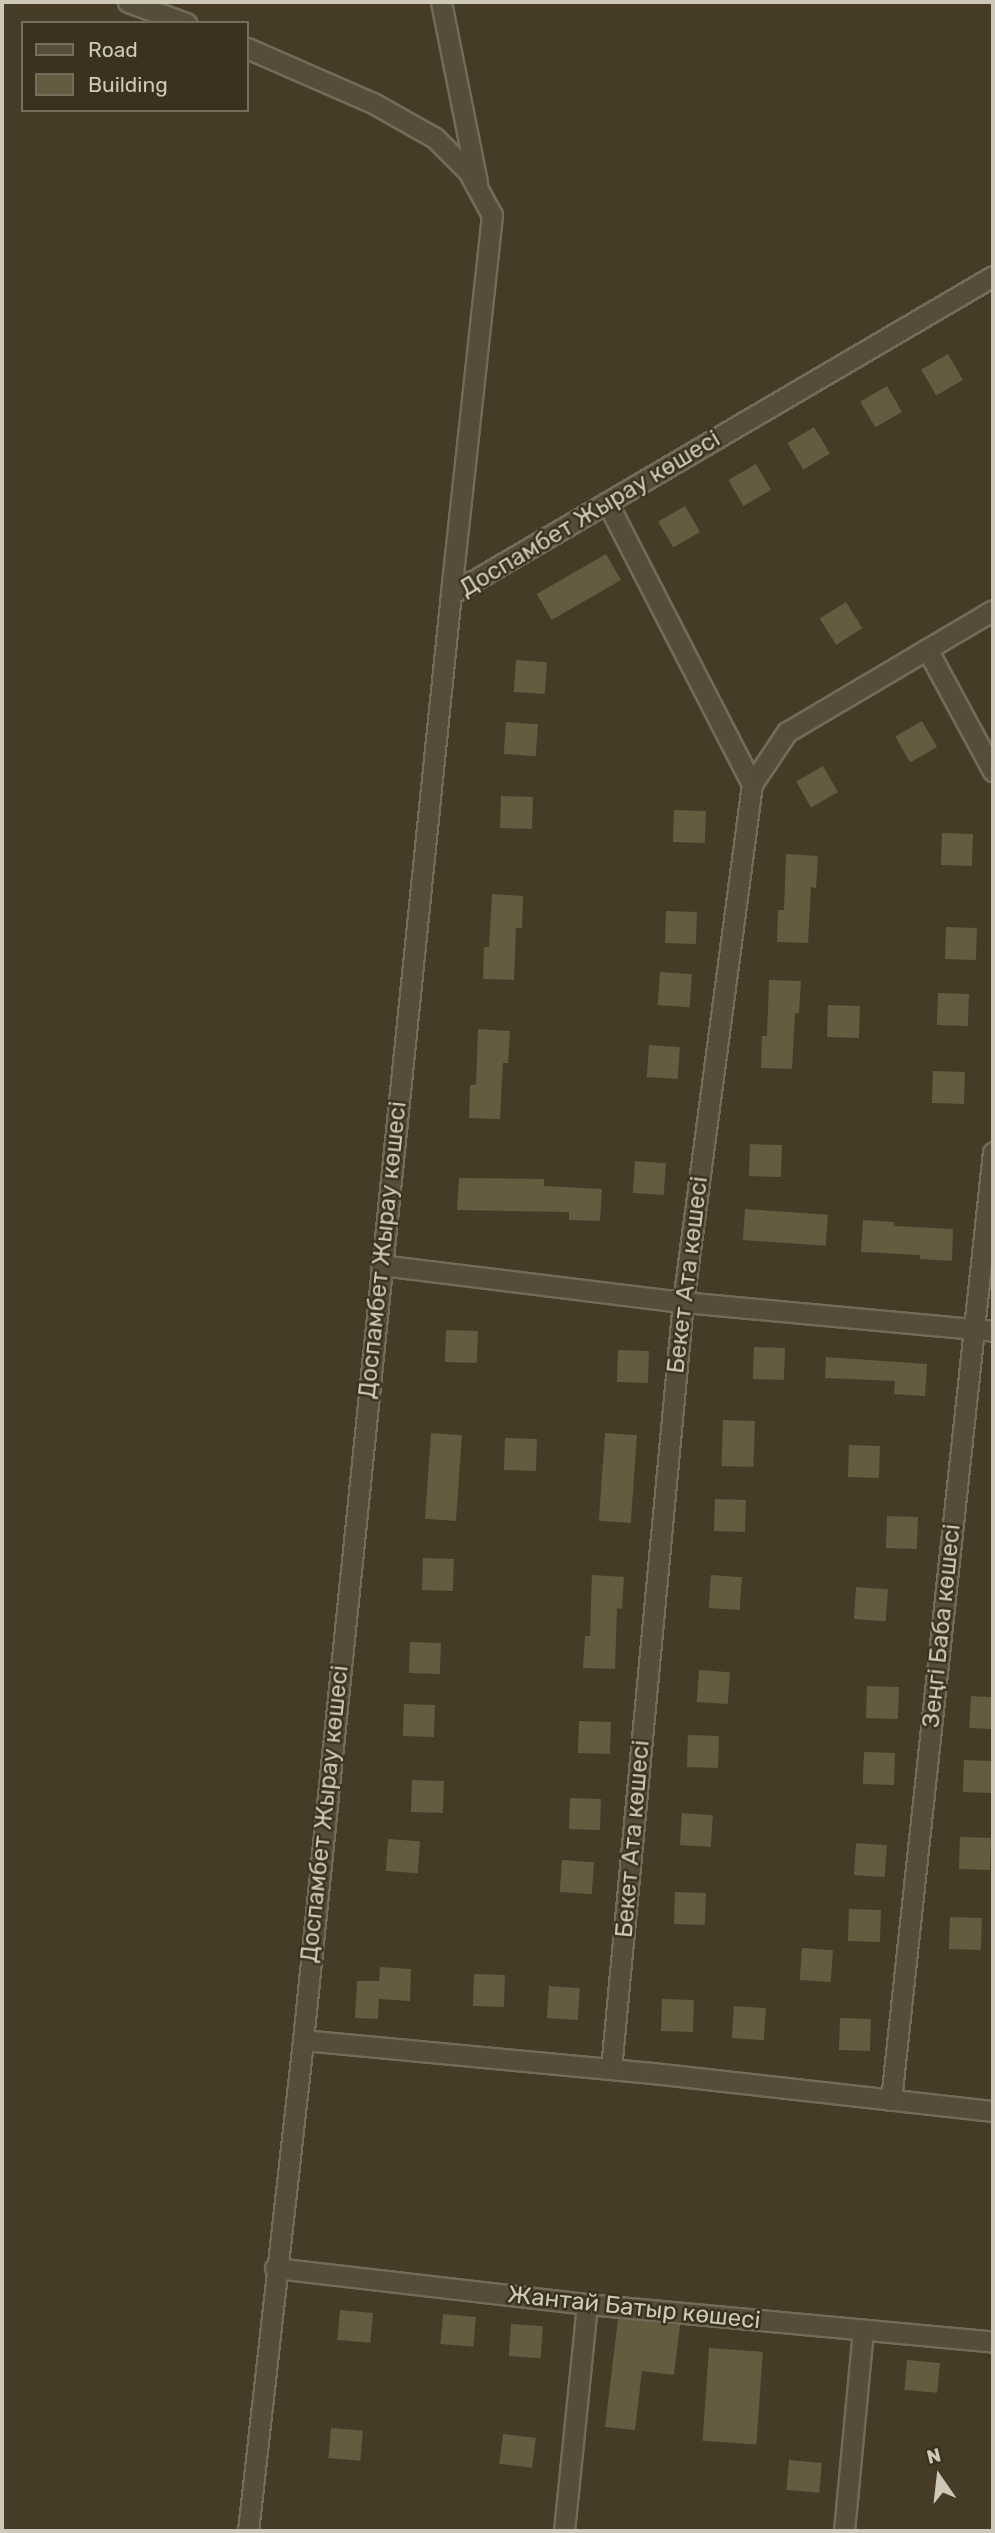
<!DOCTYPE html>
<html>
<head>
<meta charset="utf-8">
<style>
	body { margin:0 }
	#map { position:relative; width:995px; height:2533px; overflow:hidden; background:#463b26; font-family:Rubik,sans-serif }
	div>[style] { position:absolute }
	.building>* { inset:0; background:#655b41; transform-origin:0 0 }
	.roads { filter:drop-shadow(2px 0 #726b59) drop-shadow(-2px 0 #726b59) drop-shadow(0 2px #726b59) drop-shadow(0 -2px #726b59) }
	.street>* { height:19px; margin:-9.5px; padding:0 9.5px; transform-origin:9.5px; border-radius:9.5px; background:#554d3a }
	span { translate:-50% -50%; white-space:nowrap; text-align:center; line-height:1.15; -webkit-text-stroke:5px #3a321f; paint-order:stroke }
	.street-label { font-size:24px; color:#cec8b8 }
	.frame { position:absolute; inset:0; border:4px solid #cec8b8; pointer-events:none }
	.legend { position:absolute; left:21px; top:21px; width:228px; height:91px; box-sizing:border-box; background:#3a321f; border:2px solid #756e5c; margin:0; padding:9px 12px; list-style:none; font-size:21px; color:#cec8b8 }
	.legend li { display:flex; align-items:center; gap:14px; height:35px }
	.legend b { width:35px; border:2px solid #756e5c }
	.north { position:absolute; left:904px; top:2442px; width:70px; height:70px; -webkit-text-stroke:5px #3a321f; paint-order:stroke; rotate:346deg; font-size:19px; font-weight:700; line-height:28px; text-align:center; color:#cec8b8 }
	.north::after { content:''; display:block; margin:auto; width:24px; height:32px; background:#cec8b8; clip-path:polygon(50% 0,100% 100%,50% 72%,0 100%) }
</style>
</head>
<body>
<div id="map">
	<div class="building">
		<i style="left:948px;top:354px;width:30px;height:31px;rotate:60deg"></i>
		<i style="left:887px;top:386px;width:30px;height:31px;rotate:60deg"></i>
		<i style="left:814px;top:427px;width:31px;height:31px;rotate:59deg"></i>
		<i style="left:756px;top:464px;width:30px;height:32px;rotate:60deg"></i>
		<i style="left:685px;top:506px;width:30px;height:31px;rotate:60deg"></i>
		<i style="left:606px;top:554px;width:30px;height:80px;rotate:60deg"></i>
		<i style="left:846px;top:602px;width:31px;height:31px;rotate:58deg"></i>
		<i style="left:516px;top:660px;width:31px;height:32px;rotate:4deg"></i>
		<i style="left:922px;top:721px;width:30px;height:31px;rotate:60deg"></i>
		<i style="left:506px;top:722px;width:32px;height:32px;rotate:4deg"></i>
		<i style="left:823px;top:766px;width:30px;height:31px;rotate:60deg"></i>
		<i style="left:501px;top:796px;width:32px;height:32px;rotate:2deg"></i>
		<i style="left:674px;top:810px;width:32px;height:32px;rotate:2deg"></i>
		<i style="left:942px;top:833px;width:31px;height:32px;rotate:2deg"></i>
		<i style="clip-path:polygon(786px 854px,818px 856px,816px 888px,811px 887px,808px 943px,777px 942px,778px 910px,784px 910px)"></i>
		<i style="clip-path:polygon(492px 894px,523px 896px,522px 928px,516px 928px,514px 980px,483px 979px,484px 947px,489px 947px)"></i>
		<i style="left:666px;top:911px;width:31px;height:32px;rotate:2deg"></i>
		<i style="left:946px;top:927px;width:31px;height:32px;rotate:2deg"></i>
		<i style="left:660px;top:972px;width:32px;height:33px;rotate:4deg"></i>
		<i style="clip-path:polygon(769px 980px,801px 981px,799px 1013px,795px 1013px,792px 1069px,761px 1068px,762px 1036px,767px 1036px)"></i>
		<i style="left:938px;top:993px;width:31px;height:32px;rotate:2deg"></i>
		<i style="left:828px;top:1005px;width:32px;height:32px;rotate:2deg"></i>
		<i style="clip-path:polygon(478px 1029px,510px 1031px,508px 1063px,503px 1063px,500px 1119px,469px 1118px,470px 1085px,476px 1085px)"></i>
		<i style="left:649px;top:1045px;width:31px;height:32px;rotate:4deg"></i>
		<i style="left:933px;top:1071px;width:32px;height:32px;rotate:2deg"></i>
		<i style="left:750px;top:1144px;width:32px;height:32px;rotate:2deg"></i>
		<i style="left:635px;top:1161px;width:31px;height:32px;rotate:4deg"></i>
		<i style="clip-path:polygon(459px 1178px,544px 1179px,544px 1186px,602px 1189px,600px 1221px,569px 1220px,569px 1212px,457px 1210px)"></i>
		<i style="left:745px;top:1209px;width:83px;height:31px;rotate:4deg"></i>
		<i style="clip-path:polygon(863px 1220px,894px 1222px,894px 1226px,953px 1229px,952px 1261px,920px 1259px,920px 1255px,861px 1252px)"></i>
		<i style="left:446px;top:1330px;width:32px;height:32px;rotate:2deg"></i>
		<i style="left:754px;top:1347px;width:31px;height:32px;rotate:2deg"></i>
		<i style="left:618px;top:1350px;width:31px;height:32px;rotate:2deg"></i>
		<i style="clip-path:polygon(826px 1357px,927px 1364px,925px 1396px,894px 1394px,895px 1381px,825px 1378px)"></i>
		<i style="left:723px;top:1420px;width:32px;height:46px;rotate:2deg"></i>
		<i style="left:431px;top:1433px;width:31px;height:86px;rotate:4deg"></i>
		<i style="left:605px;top:1433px;width:32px;height:88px;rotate:4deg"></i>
		<i style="left:505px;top:1438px;width:32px;height:32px;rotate:2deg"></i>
		<i style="left:849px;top:1445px;width:31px;height:32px;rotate:2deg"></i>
		<i style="left:715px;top:1499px;width:31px;height:32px;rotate:2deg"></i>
		<i style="left:887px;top:1516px;width:31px;height:32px;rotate:2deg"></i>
		<i style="left:423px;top:1558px;width:31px;height:32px;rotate:2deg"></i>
		<i style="clip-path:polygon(592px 1575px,624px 1577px,622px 1609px,617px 1608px,615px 1669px,583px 1668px,585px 1636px,590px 1636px)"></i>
		<i style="left:711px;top:1575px;width:31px;height:33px;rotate:4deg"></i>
		<i style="left:856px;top:1587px;width:32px;height:32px;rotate:4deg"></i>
		<i style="left:410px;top:1642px;width:31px;height:31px;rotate:2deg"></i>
		<i style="left:699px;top:1670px;width:31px;height:32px;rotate:4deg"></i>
		<i style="left:867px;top:1686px;width:32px;height:32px;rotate:2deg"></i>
		<i style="left:971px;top:1696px;width:22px;height:32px;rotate:3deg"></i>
		<i style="left:404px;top:1704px;width:31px;height:32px;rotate:2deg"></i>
		<i style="left:579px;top:1721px;width:32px;height:32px;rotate:2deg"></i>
		<i style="left:688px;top:1735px;width:31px;height:32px;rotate:2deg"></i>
		<i style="left:864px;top:1752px;width:31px;height:32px;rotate:2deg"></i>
		<i style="left:964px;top:1760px;width:29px;height:32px;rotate:2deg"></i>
		<i style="left:412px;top:1780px;width:32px;height:32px;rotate:2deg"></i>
		<i style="left:570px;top:1798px;width:31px;height:31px;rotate:2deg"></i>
		<i style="left:682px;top:1813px;width:31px;height:32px;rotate:4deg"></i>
		<i style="left:960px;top:1837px;width:31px;height:32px;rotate:2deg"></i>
		<i style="left:388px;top:1839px;width:32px;height:32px;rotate:4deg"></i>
		<i style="left:856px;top:1843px;width:31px;height:32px;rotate:4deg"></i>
		<i style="left:562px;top:1860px;width:32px;height:32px;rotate:4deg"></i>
		<i style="left:675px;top:1892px;width:31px;height:32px;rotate:2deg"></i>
		<i style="left:849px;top:1909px;width:32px;height:32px;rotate:2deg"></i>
		<i style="left:950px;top:1917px;width:32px;height:32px;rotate:2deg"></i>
		<i style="left:802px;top:1948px;width:31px;height:32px;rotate:4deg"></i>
		<i style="clip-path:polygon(380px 1967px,411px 1969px,410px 2001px,379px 1999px,378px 2019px,355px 2018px,357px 1981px,379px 1981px)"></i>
		<i style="left:474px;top:1974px;width:31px;height:32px;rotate:2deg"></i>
		<i style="left:549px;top:1986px;width:31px;height:32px;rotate:4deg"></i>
		<i style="left:662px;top:1999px;width:32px;height:32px;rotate:2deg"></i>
		<i style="left:734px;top:2006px;width:32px;height:32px;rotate:4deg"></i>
		<i style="left:840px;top:2018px;width:31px;height:32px;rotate:2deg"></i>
		<i style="left:340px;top:2310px;width:33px;height:30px;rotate:5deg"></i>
		<i style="left:443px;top:2314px;width:33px;height:30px;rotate:5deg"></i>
		<i style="clip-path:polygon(618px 2319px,680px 2325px,674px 2375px,642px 2371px,635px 2430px,605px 2427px)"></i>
		<i style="left:511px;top:2324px;width:32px;height:32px;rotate:4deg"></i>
		<i style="left:709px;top:2348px;width:54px;height:93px;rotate:4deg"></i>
		<i style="left:907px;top:2360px;width:33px;height:30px;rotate:5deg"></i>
		<i style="left:331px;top:2428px;width:32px;height:30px;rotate:5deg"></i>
		<i style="left:503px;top:2434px;width:33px;height:30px;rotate:7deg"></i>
		<i style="left:789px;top:2460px;width:33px;height:30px;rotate:5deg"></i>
	</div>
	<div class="roads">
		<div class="street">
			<i style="left:128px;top:2px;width:62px;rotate:19.9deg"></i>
			<i style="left:441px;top:2px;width:184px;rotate:78.7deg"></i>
			<i style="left:247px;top:48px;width:137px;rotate:23.6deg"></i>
			<i style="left:373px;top:103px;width:71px;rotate:29.4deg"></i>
			<i style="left:435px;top:138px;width:47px;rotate:45deg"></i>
			<i style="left:468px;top:171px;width:50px;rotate:61.4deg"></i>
			<i style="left:492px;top:215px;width:381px;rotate:96.2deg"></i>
			<i style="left:608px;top:504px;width:315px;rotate:62.8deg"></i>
			<i style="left:927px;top:649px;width:139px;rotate:61.6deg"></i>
			<i style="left:381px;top:1265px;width:304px;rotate:7deg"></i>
			<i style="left:683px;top:1302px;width:311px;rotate:5.3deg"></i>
			<i style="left:303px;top:2040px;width:352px;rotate:5.4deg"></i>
			<i style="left:653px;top:2073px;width:342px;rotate:6.4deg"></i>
			<i style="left:611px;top:2069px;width:770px;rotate:-84.64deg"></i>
			<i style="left:683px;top:1302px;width:523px;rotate:-82.41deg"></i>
			<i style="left:752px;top:784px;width:63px;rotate:-56.1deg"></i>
			<i style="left:787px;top:732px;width:239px;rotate:-30.6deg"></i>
			<i style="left:891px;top:2100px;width:953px;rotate:-83.86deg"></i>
			<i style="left:275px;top:2268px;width:314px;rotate:6.6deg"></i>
			<i style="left:587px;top:2304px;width:408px;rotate:5.3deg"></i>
			<i style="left:248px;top:2531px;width:494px;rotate:-83.6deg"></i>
			<i style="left:303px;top:2040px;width:1454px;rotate:-84.16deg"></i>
			<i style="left:451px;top:594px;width:628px;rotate:-30.4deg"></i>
			<i style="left:564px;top:2531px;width:228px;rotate:-84.2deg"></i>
			<i style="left:844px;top:2531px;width:202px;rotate:-84.6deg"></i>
		</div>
	</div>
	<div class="street-label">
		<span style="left:590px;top:514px;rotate:-31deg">Доспамбет Жырау көшесі</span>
		<span style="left:383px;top:1250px;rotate:-84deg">Доспамбет Жырау көшесі</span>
		<span style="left:688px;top:1275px;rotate:-83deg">Бекет Ата көшесі</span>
		<span style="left:942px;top:1626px;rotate:-84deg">Зеңгі Баба көшесі</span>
		<span style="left:325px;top:1814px;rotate:-84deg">Доспамбет Жырау көшесі</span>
		<span style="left:633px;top:1839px;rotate:-85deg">Бекет Ата көшесі</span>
		<span style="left:634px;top:2308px;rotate:6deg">Жантай Батыр көшесі</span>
	</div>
	<div class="frame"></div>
	<ul class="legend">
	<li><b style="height:9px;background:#554d3a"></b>Road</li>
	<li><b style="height:19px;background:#655b41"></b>Building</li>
	</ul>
	<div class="north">N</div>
</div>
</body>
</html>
